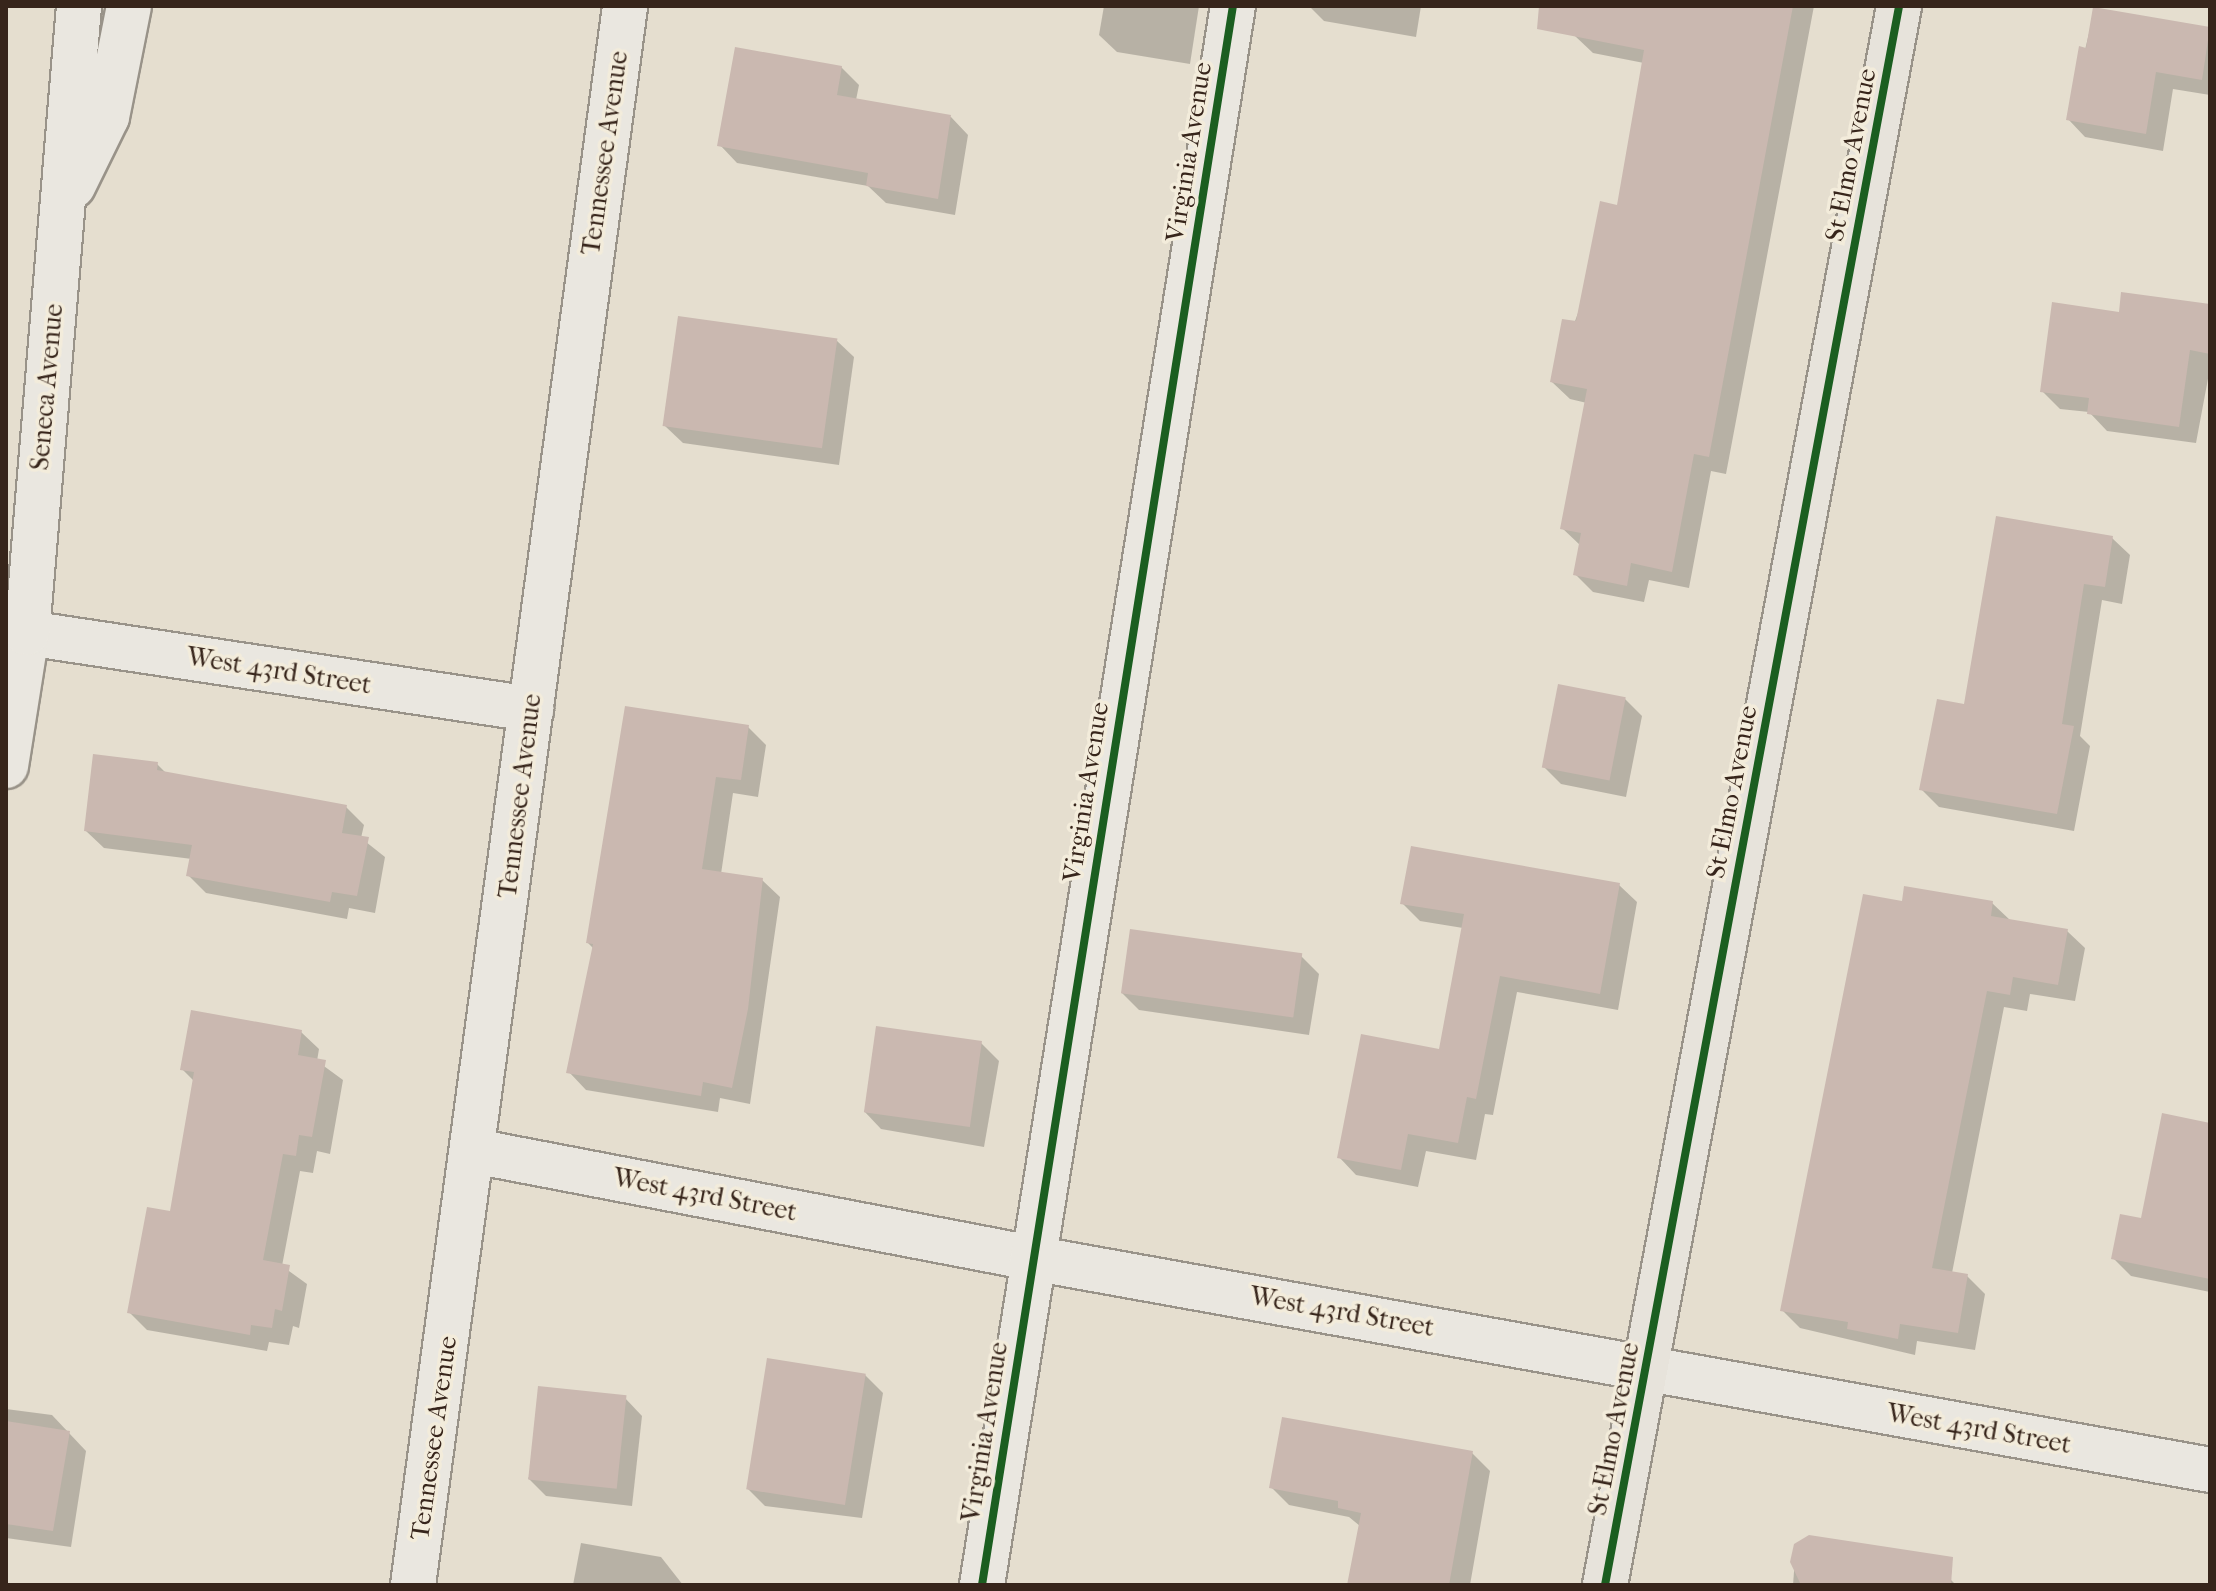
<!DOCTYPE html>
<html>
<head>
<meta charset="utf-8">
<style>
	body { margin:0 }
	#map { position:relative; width:2216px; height:1591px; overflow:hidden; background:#e5decf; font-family:"IM FELL French Canon",serif }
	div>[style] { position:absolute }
	.shadow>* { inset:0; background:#0003 }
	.building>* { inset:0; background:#cab8b0; transform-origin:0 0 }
	.roads { filter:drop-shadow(2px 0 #999389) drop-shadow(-2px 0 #999389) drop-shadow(0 2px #999389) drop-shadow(0 -2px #999389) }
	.minor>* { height:44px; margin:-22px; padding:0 22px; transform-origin:22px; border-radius:22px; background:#eae7e0 }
	.major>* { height:44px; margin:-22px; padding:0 22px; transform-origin:22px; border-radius:22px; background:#e7e3db }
	.cycleway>* { height:8px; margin:-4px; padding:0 4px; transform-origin:4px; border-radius:4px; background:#1b5e20 }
	span { translate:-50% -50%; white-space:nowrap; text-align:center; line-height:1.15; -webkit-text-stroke:7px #f3ecdb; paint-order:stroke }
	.street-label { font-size:26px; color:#37251b }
	.frame { position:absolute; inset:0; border:8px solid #37251b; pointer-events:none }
</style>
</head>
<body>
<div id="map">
	<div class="shadow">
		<i style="clip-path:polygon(1104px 6px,1199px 6px,1190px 64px,1117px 52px,1099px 35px)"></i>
		<i style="clip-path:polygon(1309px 6px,1421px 6px,1416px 37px,1324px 21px)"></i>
		<i style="clip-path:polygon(1581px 6px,1814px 6px,1726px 474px,1711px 471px,1689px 588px,1649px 580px,1644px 602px,1593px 592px,1576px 575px,1581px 546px,1562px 528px,1587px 403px,1570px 399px,1552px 382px,1618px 207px,1644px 63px,1593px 53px,1575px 36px)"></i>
		<i style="clip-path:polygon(2095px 9px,2210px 29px,2210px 95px,2173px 89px,2163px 151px,2085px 137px,2068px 119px)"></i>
		<i style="clip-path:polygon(841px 67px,859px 85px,856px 100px,951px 117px,968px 135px,955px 215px,886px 203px,868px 186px,737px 163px,720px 145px)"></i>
		<i style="clip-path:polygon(2210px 306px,2210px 368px,2196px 443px,2107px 431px,2089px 412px,2060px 409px,2042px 391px,2120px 314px)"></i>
		<i style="clip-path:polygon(836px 340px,854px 357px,839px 465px,683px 443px,665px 426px)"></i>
		<i style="clip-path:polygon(2112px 538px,2130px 555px,2122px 604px,2102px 600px,2080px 736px,2090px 746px,2074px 831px,1939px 807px,1921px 789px,1966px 706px)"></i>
		<i style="clip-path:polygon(1625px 699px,1642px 716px,1626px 797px,1561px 784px,1544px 767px)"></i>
		<i style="clip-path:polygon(748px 727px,766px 745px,758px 797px,733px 793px,721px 874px,762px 880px,780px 897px,750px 1104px,720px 1098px,718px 1112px,586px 1090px,569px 1072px,594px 949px,588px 943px)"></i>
		<i style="clip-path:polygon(157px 764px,167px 774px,346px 807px,364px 825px,361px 838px,385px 857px,375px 913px,349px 908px,347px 919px,206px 893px,189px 876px,192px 859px,104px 848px,86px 831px)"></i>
		<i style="clip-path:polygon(1619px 885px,1637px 902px,1618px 1010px,1517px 992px,1493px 1115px,1485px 1114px,1476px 1160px,1426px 1151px,1418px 1187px,1356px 1175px,1339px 1157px,1440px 1051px,1463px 928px,1420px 921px,1402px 903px)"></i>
		<i style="clip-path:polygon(1992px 903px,2011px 921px,2067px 931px,2085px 948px,2075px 1001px,2030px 994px,2027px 1011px,2004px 1007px,1952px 1273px,1967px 1276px,1985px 1294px,1975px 1350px,1917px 1341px,1915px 1355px,1800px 1328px,1783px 1311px,1903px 904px)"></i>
		<i style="clip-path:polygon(1301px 956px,1319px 974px,1309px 1035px,1139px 1010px,1122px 993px)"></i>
		<i style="clip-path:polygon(301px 1032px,319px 1049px,317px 1061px,343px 1080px,330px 1154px,317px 1151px,313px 1173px,300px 1171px,282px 1266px,307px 1284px,299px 1328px,293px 1326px,289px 1345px,269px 1342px,267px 1351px,147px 1330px,129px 1312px,172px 1213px,194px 1081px,182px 1069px)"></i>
		<i style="clip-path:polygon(981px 1043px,999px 1061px,984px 1147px,881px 1129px,864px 1111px)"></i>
		<i style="clip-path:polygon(2210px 1125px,2210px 1292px,2131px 1276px,2113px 1258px)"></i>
		<i style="clip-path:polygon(865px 1375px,883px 1393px,862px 1518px,765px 1506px,747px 1488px)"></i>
		<i style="clip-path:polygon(625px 1398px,642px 1416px,632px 1506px,546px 1496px,528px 1478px)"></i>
		<i style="clip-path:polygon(6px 1409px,52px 1415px,86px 1451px,71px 1547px,6px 1538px)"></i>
		<i style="clip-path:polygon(1472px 1453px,1490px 1471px,1470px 1585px,1349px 1585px,1360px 1526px,1349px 1517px,1289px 1505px,1271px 1487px)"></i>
		<i style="clip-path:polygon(581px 1543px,661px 1557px,683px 1585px,573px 1585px)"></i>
		<i style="clip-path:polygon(1796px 1545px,1946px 1575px,1956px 1585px,1793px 1585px)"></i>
	</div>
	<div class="building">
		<i style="clip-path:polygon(1539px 6px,1793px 6px,1709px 457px,1694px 454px,1672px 572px,1631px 563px,1627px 586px,1573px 575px,1581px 533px,1560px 529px,1587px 389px,1550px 382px,1562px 319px,1576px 321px,1600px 201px,1617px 205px,1644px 50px,1537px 29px)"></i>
		<i style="clip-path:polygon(2093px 7px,2210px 27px,2202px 80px,2156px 72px,2146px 134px,2066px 120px,2079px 46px,2086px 48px)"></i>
		<i style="clip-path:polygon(735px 47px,842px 66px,837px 95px,951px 115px,938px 199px,866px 186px,868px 173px,717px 146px)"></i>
		<i style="clip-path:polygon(2121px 292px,2210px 304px,2210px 354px,2190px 350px,2179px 427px,2087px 414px,2089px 398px,2040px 392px,2052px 302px,2119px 312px)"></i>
		<i style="left:678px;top:316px;width:161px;height:111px;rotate:8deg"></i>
		<i style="clip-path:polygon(1996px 516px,2113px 536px,2105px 587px,2084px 584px,2062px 724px,2074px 726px,2057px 814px,1919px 790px,1937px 699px,1964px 704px)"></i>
		<i style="left:1558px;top:684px;width:69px;height:85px;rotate:11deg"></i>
		<i style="clip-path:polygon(625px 706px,749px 725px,741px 780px,716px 777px,702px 869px,763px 878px,748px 1009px,732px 1088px,703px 1082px,701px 1096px,566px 1073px,593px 944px,586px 943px)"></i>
		<i style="clip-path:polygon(93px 754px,158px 762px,157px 770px,347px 805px,342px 833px,369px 837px,357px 896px,332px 892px,330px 902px,186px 876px,192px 845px,84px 831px)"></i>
		<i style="clip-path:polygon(1411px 846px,1620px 883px,1600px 994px,1500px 976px,1476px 1099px,1467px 1097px,1458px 1143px,1408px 1134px,1401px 1170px,1337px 1158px,1361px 1034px,1439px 1049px,1464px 914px,1400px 904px)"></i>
		<i style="clip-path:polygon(1904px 886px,1993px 901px,1991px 916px,2068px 929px,2058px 985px,2013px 977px,2010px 995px,1987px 991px,1932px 1268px,1968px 1274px,1958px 1333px,1900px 1324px,1898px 1339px,1847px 1329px,1848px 1322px,1780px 1311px,1863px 894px,1902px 901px)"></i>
		<i style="left:1130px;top:929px;width:174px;height:65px;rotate:8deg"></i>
		<i style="clip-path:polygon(191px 1010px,302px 1030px,298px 1055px,326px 1060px,312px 1137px,299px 1135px,296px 1156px,283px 1154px,263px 1260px,290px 1265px,282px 1311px,275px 1309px,272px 1328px,251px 1325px,250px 1335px,127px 1313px,147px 1207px,170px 1211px,194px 1072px,180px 1070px)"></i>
		<i style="left:876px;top:1026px;width:107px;height:87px;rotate:8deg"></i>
		<i style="clip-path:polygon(2162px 1113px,2210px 1123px,2210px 1279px,2111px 1259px,2120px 1214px,2141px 1218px)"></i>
		<i style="left:767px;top:1358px;width:100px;height:133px;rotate:9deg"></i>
		<i style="left:538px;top:1386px;width:89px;height:94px;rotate:6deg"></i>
		<i style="clip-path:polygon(1282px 1417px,1473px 1451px,1449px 1585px,1347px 1585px,1361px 1513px,1338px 1508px,1338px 1501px,1269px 1488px)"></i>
		<i style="clip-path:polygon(6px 1421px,70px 1431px,53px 1531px,6px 1524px)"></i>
		<i style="clip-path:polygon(1809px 1535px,1953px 1557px,1951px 1585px,1801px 1585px,1790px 1562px,1794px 1544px)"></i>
	</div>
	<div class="roads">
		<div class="minor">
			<i style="left:73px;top:186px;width:77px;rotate:-63.8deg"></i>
			<i style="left:107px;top:117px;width:113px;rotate:-78.8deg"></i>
			<i style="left:27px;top:633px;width:510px;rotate:8.58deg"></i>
			<i style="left:6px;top:766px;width:135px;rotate:-81deg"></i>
			<i style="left:27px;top:633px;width:629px;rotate:-85.26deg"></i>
			<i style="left:474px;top:1151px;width:568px;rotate:10.86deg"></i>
			<i style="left:1032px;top:1258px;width:1197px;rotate:10.2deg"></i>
			<i style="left:413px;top:1585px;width:1593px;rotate:-82.35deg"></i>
			<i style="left:982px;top:1585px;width:1599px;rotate:-80.97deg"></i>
		</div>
		<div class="major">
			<i style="left:1605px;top:1585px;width:1606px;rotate:-79.45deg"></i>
		</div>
	</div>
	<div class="cycleway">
		<i style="left:982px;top:1585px;width:1599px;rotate:-80.97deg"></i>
		<i style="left:1605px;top:1585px;width:1606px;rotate:-79.45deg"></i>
	</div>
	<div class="street-label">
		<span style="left:1189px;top:152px;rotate:-81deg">Virginia Avenue</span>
		<span style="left:605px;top:153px;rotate:-82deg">Tennessee Avenue</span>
		<span style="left:1851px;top:155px;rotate:-79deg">St Elmo Avenue</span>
		<span style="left:47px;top:387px;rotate:-85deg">Seneca Avenue</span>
		<span style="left:279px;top:671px;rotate:9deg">West 43rd Street</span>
		<span style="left:1086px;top:792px;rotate:-81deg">Virginia Avenue</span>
		<span style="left:1732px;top:792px;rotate:-79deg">St Elmo Avenue</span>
		<span style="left:520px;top:796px;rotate:-83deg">Tennessee Avenue</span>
		<span style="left:705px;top:1195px;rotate:11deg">West 43rd Street</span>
		<span style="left:1342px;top:1312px;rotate:10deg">West 43rd Street</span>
		<span style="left:1614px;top:1429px;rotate:-79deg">St Elmo Avenue</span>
		<span style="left:1979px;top:1429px;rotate:10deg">West 43rd Street</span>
		<span style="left:985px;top:1432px;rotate:-81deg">Virginia Avenue</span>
		<span style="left:434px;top:1438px;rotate:-82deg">Tennessee Avenue</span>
	</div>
	<div class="frame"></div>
</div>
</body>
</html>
